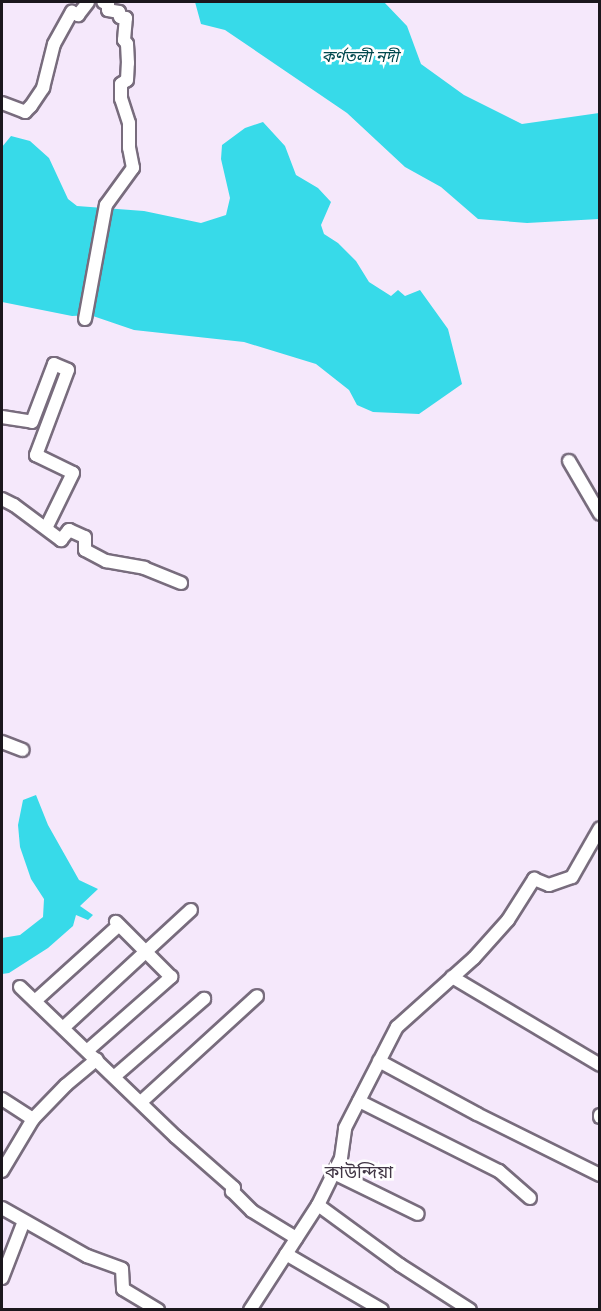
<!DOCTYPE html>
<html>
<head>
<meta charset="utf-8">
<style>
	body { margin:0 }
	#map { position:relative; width:601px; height:1311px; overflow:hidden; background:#f5e8fb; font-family:"Noto Sans","Noto Sans Bengali",sans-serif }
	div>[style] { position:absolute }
	.water>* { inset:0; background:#37dae9 }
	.roads { filter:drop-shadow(2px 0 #786c7d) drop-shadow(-2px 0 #786c7d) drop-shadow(0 2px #786c7d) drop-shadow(0 -2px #786c7d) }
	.street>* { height:12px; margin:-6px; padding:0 6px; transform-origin:6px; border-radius:6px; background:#fff }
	span { translate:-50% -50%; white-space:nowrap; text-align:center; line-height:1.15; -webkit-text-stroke:5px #fff; paint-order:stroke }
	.water-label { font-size:16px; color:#00484e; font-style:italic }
	.quarter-label { font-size:18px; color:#413645 }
	.frame { position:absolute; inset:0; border:3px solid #1b171d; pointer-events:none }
</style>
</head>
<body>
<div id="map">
	<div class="water">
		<i style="clip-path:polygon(195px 2px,384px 2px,407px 26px,421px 64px,464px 95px,522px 124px,599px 113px,599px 219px,527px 223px,478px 219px,441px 187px,405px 167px,347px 113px,225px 30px,201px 24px)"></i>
		<i style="clip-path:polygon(263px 122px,285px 146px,296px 175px,318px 188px,331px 202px,321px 225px,324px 234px,338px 243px,356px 261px,369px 282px,391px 296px,398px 290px,405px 296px,420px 290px,448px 329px,462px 384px,419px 414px,373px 412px,357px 405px,349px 390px,316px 364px,244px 342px,134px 330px,90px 315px,72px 316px,2px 302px,2px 147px,11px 136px,30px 141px,49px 158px,68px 199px,77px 206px,144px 211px,201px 223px,226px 215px,230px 198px,221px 159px,222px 145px,245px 128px)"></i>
		<i style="clip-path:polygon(36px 795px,48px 825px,79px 880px,98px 889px,80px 906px,93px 915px,88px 920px,76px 915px,73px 926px,48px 948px,9px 973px,2px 974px,2px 938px,20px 935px,43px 917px,44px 899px,31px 879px,20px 847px,18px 825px,23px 800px)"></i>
	</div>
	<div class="roads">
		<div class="street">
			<i style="left:2px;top:103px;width:25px;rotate:21deg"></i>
			<i style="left:25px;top:112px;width:8px;rotate:-45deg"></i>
			<i style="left:31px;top:106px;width:22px;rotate:-56deg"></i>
			<i style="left:43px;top:88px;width:45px;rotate:-76deg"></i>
			<i style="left:54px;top:44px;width:37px;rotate:-61deg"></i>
			<i style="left:72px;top:12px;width:7px;rotate:27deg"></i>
			<i style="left:78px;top:15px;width:16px;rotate:-52deg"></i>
			<i style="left:85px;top:319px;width:116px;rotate:-79.6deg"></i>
			<i style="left:106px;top:205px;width:46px;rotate:-53.9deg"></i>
			<i style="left:133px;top:168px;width:20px;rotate:-101deg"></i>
			<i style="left:129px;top:148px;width:25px;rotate:-90deg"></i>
			<i style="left:129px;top:123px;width:25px;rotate:-108deg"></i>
			<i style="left:121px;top:99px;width:15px;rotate:-90deg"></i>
			<i style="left:121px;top:84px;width:7px;rotate:-34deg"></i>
			<i style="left:127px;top:80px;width:17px;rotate:-87deg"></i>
			<i style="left:128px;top:63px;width:19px;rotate:-93deg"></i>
			<i style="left:127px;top:44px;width:5px;rotate:-127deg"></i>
			<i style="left:124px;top:40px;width:22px;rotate:-85deg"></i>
			<i style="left:126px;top:18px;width:6px;rotate:-171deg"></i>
			<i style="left:120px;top:17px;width:5px;rotate:-101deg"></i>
			<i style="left:119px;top:12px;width:11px;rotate:-170deg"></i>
			<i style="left:108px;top:10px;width:6px;rotate:-90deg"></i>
			<i style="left:108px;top:4px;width:5px;rotate:-158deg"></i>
			<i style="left:2px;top:417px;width:30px;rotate:9deg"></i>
			<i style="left:32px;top:422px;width:62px;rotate:-69.2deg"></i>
			<i style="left:54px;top:364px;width:15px;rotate:23deg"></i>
			<i style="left:68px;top:370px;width:91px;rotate:110.6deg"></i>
			<i style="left:36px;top:455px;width:41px;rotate:25.9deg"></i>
			<i style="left:73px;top:473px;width:61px;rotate:116.1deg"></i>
			<i style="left:569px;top:461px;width:61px;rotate:59.7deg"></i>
			<i style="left:2px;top:499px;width:13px;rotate:27deg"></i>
			<i style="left:14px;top:505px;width:59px;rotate:36.7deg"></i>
			<i style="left:61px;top:540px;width:13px;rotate:-51deg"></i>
			<i style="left:69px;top:530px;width:17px;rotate:24deg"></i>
			<i style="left:85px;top:537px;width:13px;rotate:90deg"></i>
			<i style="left:85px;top:550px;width:24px;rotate:28deg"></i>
			<i style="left:106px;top:561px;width:39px;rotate:10deg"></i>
			<i style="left:144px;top:568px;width:40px;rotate:22deg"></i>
			<i style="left:2px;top:742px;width:22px;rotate:21deg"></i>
			<i style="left:452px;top:977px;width:172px;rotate:30.7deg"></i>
			<i style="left:20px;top:987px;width:216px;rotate:43.9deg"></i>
			<i style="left:176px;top:1137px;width:77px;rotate:41.3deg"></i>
			<i style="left:234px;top:1188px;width:4px;rotate:124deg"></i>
			<i style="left:232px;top:1191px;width:28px;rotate:45deg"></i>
			<i style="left:252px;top:1211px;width:52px;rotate:31.5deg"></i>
			<i style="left:35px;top:1001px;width:113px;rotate:-42.1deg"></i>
			<i style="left:63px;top:1028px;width:174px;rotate:-42.7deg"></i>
			<i style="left:88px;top:1050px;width:111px;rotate:-41.3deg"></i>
			<i style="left:171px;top:977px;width:78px;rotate:-135deg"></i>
			<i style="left:379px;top:1061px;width:111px;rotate:28.4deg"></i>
			<i style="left:477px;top:1114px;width:137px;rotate:26.4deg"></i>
			<i style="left:115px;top:1076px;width:118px;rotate:-40.9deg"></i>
			<i style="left:2px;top:1099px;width:37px;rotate:33deg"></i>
			<i style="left:359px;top:1101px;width:157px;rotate:26.6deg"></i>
			<i style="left:499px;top:1171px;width:41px;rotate:41.1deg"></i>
			<i style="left:141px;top:1102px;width:157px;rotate:-42.4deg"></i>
			<i style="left:600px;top:1115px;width:2px;rotate:90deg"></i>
			<i style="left:2px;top:1171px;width:61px;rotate:-59.2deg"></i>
			<i style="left:33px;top:1119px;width:47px;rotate:-45.9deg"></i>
			<i style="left:66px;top:1085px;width:40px;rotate:-40deg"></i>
			<i style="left:334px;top:1173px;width:93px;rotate:26deg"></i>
			<i style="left:318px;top:1205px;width:102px;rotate:36.2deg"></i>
			<i style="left:400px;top:1265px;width:83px;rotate:32.7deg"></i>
			<i style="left:2px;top:1208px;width:98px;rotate:29.5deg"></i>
			<i style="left:87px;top:1256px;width:37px;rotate:20deg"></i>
			<i style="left:122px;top:1269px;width:20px;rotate:87deg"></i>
			<i style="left:123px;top:1289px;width:41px;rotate:31deg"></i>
			<i style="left:286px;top:1254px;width:111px;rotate:30.3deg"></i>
			<i style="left:2px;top:1278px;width:61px;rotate:-68.9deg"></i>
			<i style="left:250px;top:1310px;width:125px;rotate:-57.1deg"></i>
			<i style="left:318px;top:1205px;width:52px;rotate:-63.9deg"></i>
			<i style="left:341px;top:1158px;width:30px;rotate:-82deg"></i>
			<i style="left:345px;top:1128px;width:114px;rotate:-62.8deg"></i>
			<i style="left:397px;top:1027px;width:103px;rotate:-41.9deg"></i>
			<i style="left:474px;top:958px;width:51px;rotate:-48.2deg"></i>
			<i style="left:508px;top:920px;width:49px;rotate:-57.6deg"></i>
			<i style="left:534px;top:879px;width:16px;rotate:22deg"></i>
			<i style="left:549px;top:885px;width:24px;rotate:-19deg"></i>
			<i style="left:572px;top:877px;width:56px;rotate:-60.3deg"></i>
		</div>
	</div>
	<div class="water-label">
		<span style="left:360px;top:56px">কর্ণতলী নদী</span>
	</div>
	<div class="quarter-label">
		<span style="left:359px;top:1171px">কাউন্দিয়া</span>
	</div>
	<div class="frame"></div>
</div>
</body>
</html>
